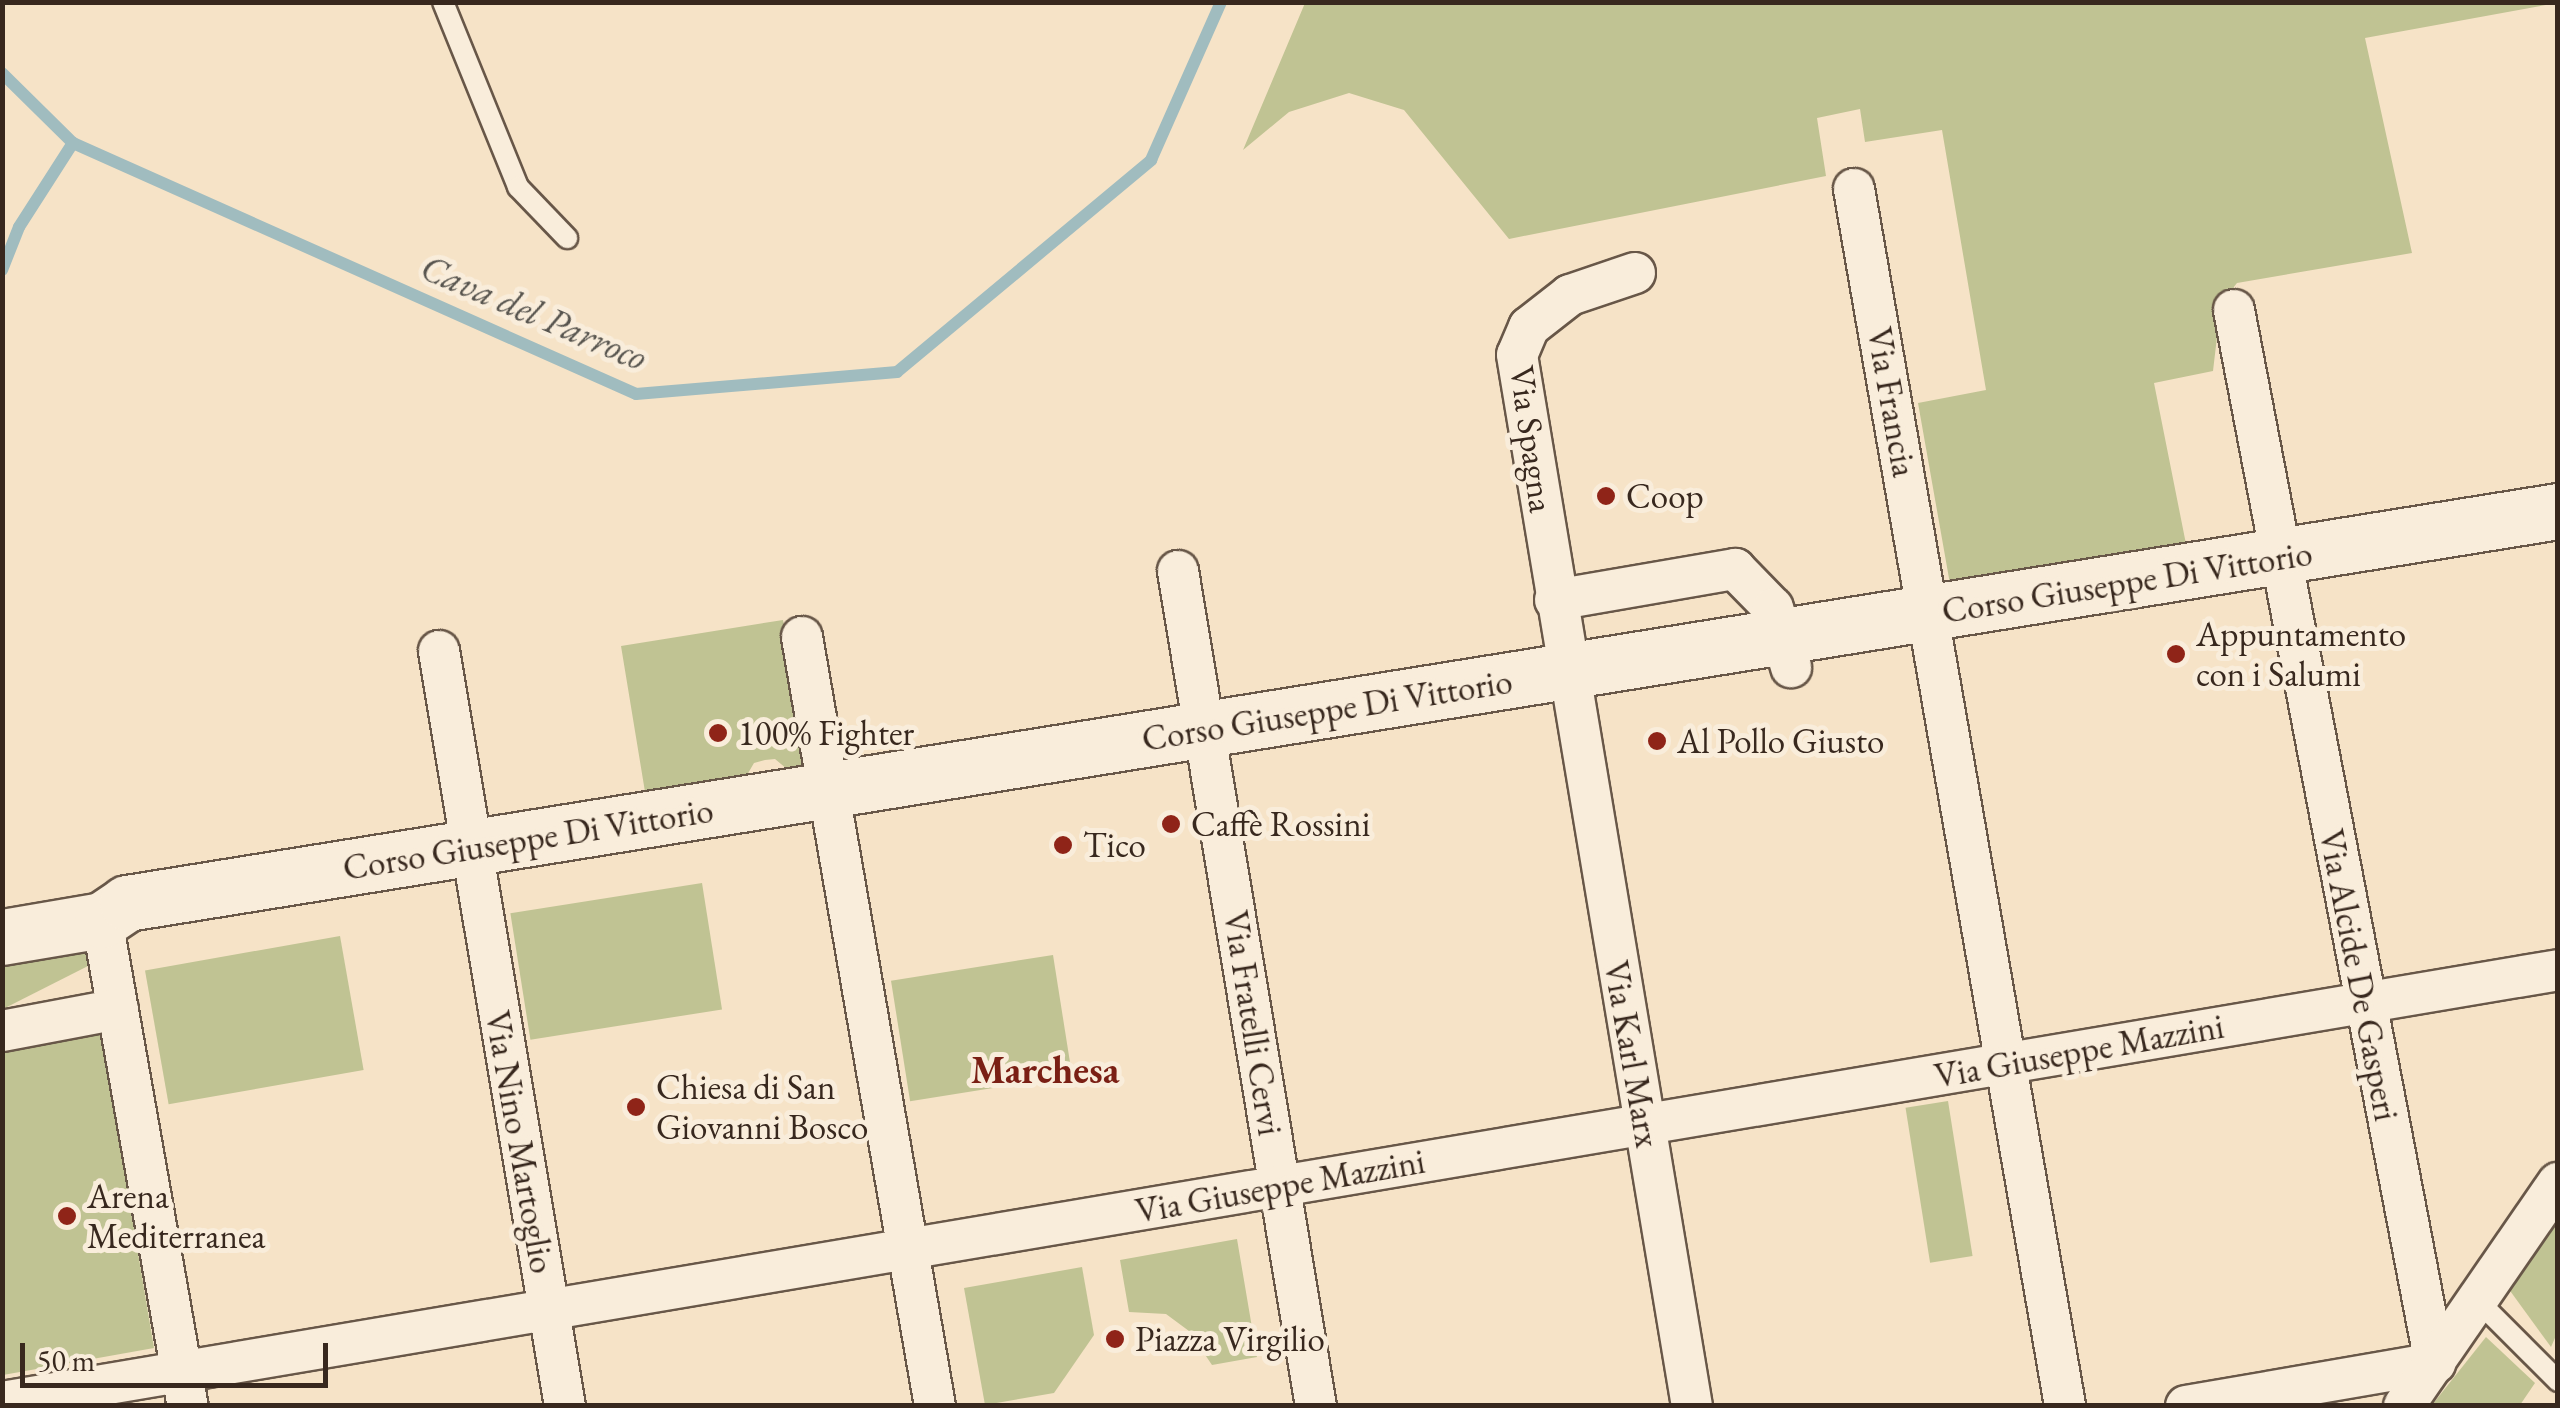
<!DOCTYPE html>
<html>
<head>
<meta charset="utf-8">
<style>
	body { margin:0 }
	#map { position:relative; width:2560px; height:1408px; overflow:hidden; background:#f6e3c7; font-family:"EB Garamond",serif }
	div>[style] { position:absolute }
	.green>* { inset:0; background:#c0c393; transform-origin:0 0 }
	.stream>* { height:12px; margin:-6px; padding:0 6px; transform-origin:6px; border-radius:6px; background:#a0bcbf }
	.roads { filter:drop-shadow(2px 0 #685748) drop-shadow(-2px 0 #685748) drop-shadow(0 2px #685748) drop-shadow(0 -2px #685748) }
	.service>* { height:20px; margin:-10px; padding:0 10px; transform-origin:10px; border-radius:10px; background:#f9eddb }
	.minor>* { height:40px; margin:-20px; padding:0 20px; transform-origin:20px; border-radius:20px; background:#f9eddb }
	.secondary>* { height:55px; margin:-27.5px; padding:0 27.5px; transform-origin:27.5px; border-radius:27.5px; background:#f9eddb }
	.dots>* { width:28px; height:28px; translate:-50% -50%; box-sizing:border-box; border:5px solid #f9eddb; border-radius:50% }
	span { translate:-50% -50%; white-space:nowrap; text-align:center; line-height:1.15; -webkit-text-stroke:10px #f9eddb; paint-order:stroke }
	.street-label { font-size:35px; color:#38281e }
	.poi-label { font-size:35px; color:#38281e }
	.left { translate:0 -50%; text-align:left }
	.water-label { font-size:38px; color:#57544e; font-style:italic }
	.neighbourhood-label { font-size:38px; color:#7a1f14; font-weight:700 }
	.frame { position:absolute; inset:0; border:5px solid #38281e; pointer-events:none }
	.scale { position:absolute; left:20px; top:1343px; width:308px; height:45px; box-sizing:border-box; border:5px solid #38281e; border-top:0; padding-left:12px; font-size:30px; line-height:35px; white-space:nowrap; color:#38281e; -webkit-text-stroke:8px #f9eddb; paint-order:stroke }
</style>
</head>
<body>
<div id="map">
	<div class="green">
		<i style="clip-path:polygon(1305px 3px,2557px 3px,2365px 38px,2412px 253px,2237px 283px,2221px 303px,2213px 371px,2154px 383px,2186px 544px,1950px 584px,1918px 403px,1986px 390px,1942px 130px,1865px 142px,1860px 109px,1817px 118px,1826px 176px,1509px 239px,1404px 110px,1349px 93px,1289px 112px,1243px 150px)"></i>
		<i style="clip-path:polygon(783px 620px,808px 777px,799px 779px,775px 759px,765px 760px,754px 763px,740px 787px,647px 804px,621px 646px)"></i>
		<i style="left:702px;top:883px;width:128px;height:194px;rotate:81deg"></i>
		<i style="left:340px;top:936px;width:136px;height:198px;rotate:80deg"></i>
		<i style="clip-path:polygon(86px 944px,88px 966px,3px 1009px,3px 958px)"></i>
		<i style="left:1053px;top:955px;width:122px;height:164px;rotate:81deg"></i>
		<i style="clip-path:polygon(101px 1033px,154px 1348px,3px 1375px,3px 1051px)"></i>
		<i style="left:1948px;top:1101px;width:157px;height:43px;rotate:81deg"></i>
		<i style="clip-path:polygon(2557px 1212px,2558px 1331px,2551px 1347px,2508px 1288px)"></i>
		<i style="clip-path:polygon(1237px 1239px,1257px 1357px,1212px 1365px,1189px 1331px,1166px 1314px,1129px 1312px,1120px 1260px)"></i>
		<i style="clip-path:polygon(1082px 1267px,1094px 1335px,1054px 1393px,985px 1405px,964px 1288px)"></i>
		<i style="clip-path:polygon(2486px 1337px,2535px 1383px,2520px 1405px,2432px 1405px)"></i>
	</div>
	<div class="stream">
		<i style="left:2px;top:73px;width:100px;rotate:44.6deg"></i>
		<i style="left:73px;top:143px;width:616px;rotate:24.03deg"></i>
		<i style="left:636px;top:394px;width:262px;rotate:-4.8deg"></i>
		<i style="left:897px;top:372px;width:331px;rotate:-39.8deg"></i>
		<i style="left:1151px;top:160px;width:173px;rotate:-66.1deg"></i>
		<i style="left:2px;top:270px;width:46px;rotate:-68.4deg"></i>
		<i style="left:19px;top:227px;width:100px;rotate:-57.3deg"></i>
	</div>
	<div class="roads">
		<div class="service">
			<i style="left:443px;top:2px;width:200px;rotate:67.9deg"></i>
			<i style="left:518px;top:187px;width:71px;rotate:46.1deg"></i>
			<i style="left:2479px;top:1302px;width:112px;rotate:45deg"></i>
		</div>
		<div class="minor">
			<i style="left:1854px;top:189px;width:1235px;rotate:80.16deg"></i>
			<i style="left:1635px;top:273px;width:69px;rotate:161.3deg"></i>
			<i style="left:1570px;top:295px;width:52px;rotate:142deg"></i>
			<i style="left:1529px;top:327px;width:30px;rotate:113deg"></i>
			<i style="left:1517px;top:355px;width:1065px;rotate:80.55deg"></i>
			<i style="left:1178px;top:571px;width:846px;rotate:80.62deg"></i>
			<i style="left:1555px;top:600px;width:183px;rotate:-9.8deg"></i>
			<i style="left:1735px;top:569px;width:54px;rotate:45.7deg"></i>
			<i style="left:1773px;top:608px;width:62px;rotate:73deg"></i>
			<i style="left:802px;top:637px;width:780px;rotate:80.19deg"></i>
			<i style="left:439px;top:651px;width:765px;rotate:80.53deg"></i>
			<i style="left:102px;top:920px;width:494px;rotate:80deg"></i>
			<i style="left:2px;top:1031px;width:118px;rotate:-10.7deg"></i>
			<i style="left:2px;top:1402px;width:2592px;rotate:-9.59deg"></i>
			<i style="left:2186px;top:1406px;width:253px;rotate:-9.8deg"></i>
			<i style="left:2435px;top:1363px;width:1072px;rotate:-100.81deg"></i>
			<i style="left:2404px;top:1406px;width:271px;rotate:-55.4deg"></i>
		</div>
		<div class="secondary">
			<i style="left:2px;top:937px;width:101px;rotate:-9.6deg"></i>
			<i style="left:102px;top:920px;width:30px;rotate:-34deg"></i>
			<i style="left:127px;top:903px;width:2462px;rotate:-9.16deg"></i>
		</div>
	</div>
	<div class="dots">
		<i style="left:1606px;top:496px;background:#8f2418"></i>
		<i style="left:2176px;top:654px;background:#8f2418"></i>
		<i style="left:718px;top:733px;background:#8f2418"></i>
		<i style="left:1657px;top:741px;background:#8f2418"></i>
		<i style="left:1171px;top:824px;background:#8f2418"></i>
		<i style="left:1063px;top:845px;background:#8f2418"></i>
		<i style="left:636px;top:1107px;background:#8f2418"></i>
		<i style="left:67px;top:1216px;background:#8f2418"></i>
		<i style="left:1115px;top:1339px;background:#8f2418"></i>
	</div>
	<div class="street-label">
		<span style="left:1892px;top:402px;rotate:80deg">Via Francia</span>
		<span style="left:1532px;top:439px;rotate:82deg">Via Spagna</span>
		<span style="left:2127px;top:582px;rotate:-9deg">Corso Giuseppe Di Vittorio</span>
		<span style="left:1327px;top:710px;rotate:-9deg">Corso Giuseppe Di Vittorio</span>
		<span style="left:528px;top:839px;rotate:-9deg">Corso Giuseppe Di Vittorio</span>
		<span style="left:2359px;top:975px;rotate:79deg">Via Alcide De Gasperi</span>
		<span style="left:1253px;top:1023px;rotate:81deg">Via Fratelli Cervi</span>
		<span style="left:2079px;top:1051px;rotate:-10deg">Via Giuseppe Mazzini</span>
		<span style="left:1632px;top:1054px;rotate:80deg">Via Karl Marx</span>
		<span style="left:520px;top:1142px;rotate:80deg">Via Nino Martoglio</span>
		<span style="left:1280px;top:1186px;rotate:-10deg">Via Giuseppe Mazzini</span>
	</div>
	<div class="poi-label">
		<span class="left" style="left:1626px;top:496px">Coop</span>
		<span class="left" style="left:2196px;top:654px">Appuntamento<br>con i Salumi</span>
		<span class="left" style="left:738px;top:733px">100% Fighter</span>
		<span class="left" style="left:1677px;top:741px">Al Pollo Giusto</span>
		<span class="left" style="left:1191px;top:824px">Caffè Rossini</span>
		<span class="left" style="left:1083px;top:845px">Tico</span>
		<span class="left" style="left:656px;top:1107px">Chiesa di San<br>Giovanni Bosco</span>
		<span class="left" style="left:87px;top:1216px">Arena<br>Mediterranea</span>
		<span class="left" style="left:1135px;top:1339px">Piazza Virgilio</span>
	</div>
	<div class="water-label">
		<span style="left:534px;top:312px;rotate:23deg">Cava del Parroco</span>
	</div>
	<div class="neighbourhood-label">
		<span style="left:1045px;top:1070px">Marchesa</span>
	</div>
	<div class="frame"></div>
	<div class="scale">50 m</div>
</div>
</body>
</html>
